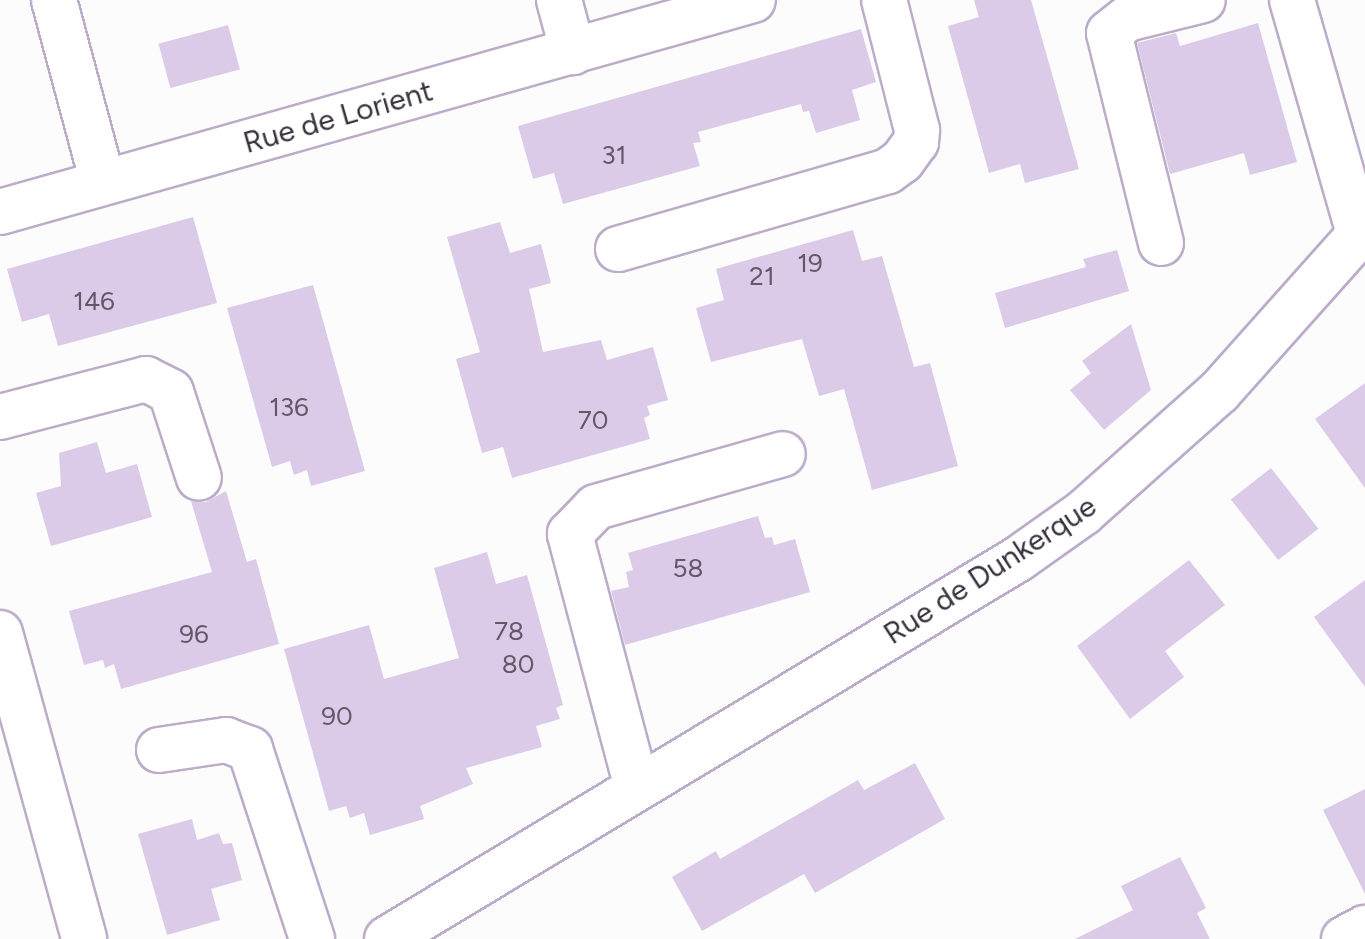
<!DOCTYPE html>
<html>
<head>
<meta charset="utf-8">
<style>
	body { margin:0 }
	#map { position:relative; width:1365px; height:939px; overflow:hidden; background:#fcfcfc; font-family:Figtree,sans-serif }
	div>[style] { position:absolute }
	.building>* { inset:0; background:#dbcbe8; transform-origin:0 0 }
	.roads { filter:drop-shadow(2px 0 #bcacc9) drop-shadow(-2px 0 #bcacc9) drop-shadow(0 2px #bcacc9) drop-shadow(0 -2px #bcacc9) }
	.minor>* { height:44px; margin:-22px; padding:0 22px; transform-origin:22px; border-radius:22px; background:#fff }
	span { translate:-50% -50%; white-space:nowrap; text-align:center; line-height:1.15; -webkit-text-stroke:6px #fff; paint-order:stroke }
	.number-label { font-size:26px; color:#615868 }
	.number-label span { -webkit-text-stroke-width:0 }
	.street-label { font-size:30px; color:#38313d }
</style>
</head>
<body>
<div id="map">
	<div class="building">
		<i style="clip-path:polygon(974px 0,1031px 0,1079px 169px,1025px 183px,1020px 164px,989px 173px,948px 26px,979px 17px)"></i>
		<i style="clip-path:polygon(1258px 23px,1297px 162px,1250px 175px,1244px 153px,1170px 174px,1137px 43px,1176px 33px,1180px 46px)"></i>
		<i style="left:228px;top:25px;width:46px;height:72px;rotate:75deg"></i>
		<i style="clip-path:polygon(861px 29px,876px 82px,852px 90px,860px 120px,816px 133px,809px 111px,803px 112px,801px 104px,698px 132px,701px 142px,693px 143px,700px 166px,563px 204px,554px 173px,533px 179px,518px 126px)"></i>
		<i style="clip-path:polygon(193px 217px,217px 303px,58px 346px,49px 314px,22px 322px,7px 269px)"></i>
		<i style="clip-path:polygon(500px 222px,510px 253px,541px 244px,551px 283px,529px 289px,543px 352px,601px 340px,607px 360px,653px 347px,668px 400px,647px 406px,650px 415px,644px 418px,650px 439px,512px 478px,503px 447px,482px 453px,456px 359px,480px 352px,447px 237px)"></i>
		<i style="clip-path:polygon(853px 230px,862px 261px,882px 256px,914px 367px,930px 363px,958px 466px,872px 490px,844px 389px,819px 396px,802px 339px,711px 362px,696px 308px,724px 300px,716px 269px)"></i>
		<i style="clip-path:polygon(1117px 250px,1129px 291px,1005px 328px,995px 293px,1086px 267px,1083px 259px)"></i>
		<i style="clip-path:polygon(313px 285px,365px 471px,311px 486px,307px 470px,294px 475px,290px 461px,272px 467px,227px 308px)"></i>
		<i style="clip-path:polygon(1131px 324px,1151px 390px,1104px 430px,1070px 390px,1091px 373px,1082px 361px)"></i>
		<i style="clip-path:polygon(1365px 383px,1365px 488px,1315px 419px)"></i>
		<i style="clip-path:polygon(97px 442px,106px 473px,137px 464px,152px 517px,51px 546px,36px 493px,61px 486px,59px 453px)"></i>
		<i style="left:1271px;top:468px;width:77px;height:51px;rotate:52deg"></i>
		<i style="clip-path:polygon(226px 491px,247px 562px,256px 559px,279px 644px,121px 689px,114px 664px,105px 668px,103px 660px,84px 665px,69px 611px,212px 572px,191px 501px,206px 502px)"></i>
		<i style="clip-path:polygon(758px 516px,765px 538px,772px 537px,774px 545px,795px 539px,810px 592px,625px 645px,611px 591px,629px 587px,626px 572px,633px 570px,628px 553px)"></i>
		<i style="clip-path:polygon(487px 552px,496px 584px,527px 575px,563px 705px,556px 708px,560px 719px,536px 726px,542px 747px,466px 768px,473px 784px,420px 806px,424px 819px,370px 835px,364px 813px,350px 818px,346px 806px,329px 811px,284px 649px,369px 625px,384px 679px,459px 658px,434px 568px)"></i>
		<i style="clip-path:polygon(1189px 560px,1225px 605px,1165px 651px,1184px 677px,1130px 719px,1077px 646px)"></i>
		<i style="clip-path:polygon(1365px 580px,1365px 687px,1314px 617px)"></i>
		<i style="clip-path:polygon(915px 763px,945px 819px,815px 893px,804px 874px,702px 931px,672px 877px,716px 851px,720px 859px,858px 780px,864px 790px)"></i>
		<i style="clip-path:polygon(1365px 789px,1365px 894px,1323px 810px)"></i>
		<i style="clip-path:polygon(192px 819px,197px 840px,219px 833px,223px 844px,232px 843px,242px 880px,211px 889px,220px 920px,167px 935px,138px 834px)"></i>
		<i style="clip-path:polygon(1180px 857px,1206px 908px,1197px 913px,1210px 939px,1075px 939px,1133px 910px,1121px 886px)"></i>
	</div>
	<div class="roads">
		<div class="minor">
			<i style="left:54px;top:0;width:189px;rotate:75deg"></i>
			<i style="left:559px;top:0;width:54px;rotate:74.9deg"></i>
			<i style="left:1292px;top:0;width:243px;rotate:74deg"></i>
			<i style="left:0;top:212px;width:782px;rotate:-15.72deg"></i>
			<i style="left:1161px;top:243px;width:216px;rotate:-103.9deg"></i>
			<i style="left:1109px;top:33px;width:23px;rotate:-38deg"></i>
			<i style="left:1127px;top:19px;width:78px;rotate:-14deg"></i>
			<i style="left:618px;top:249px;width:281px;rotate:-16.1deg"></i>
			<i style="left:888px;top:171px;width:17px;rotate:-36deg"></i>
			<i style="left:902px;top:161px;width:24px;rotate:-54deg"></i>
			<i style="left:916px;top:142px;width:12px;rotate:-85deg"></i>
			<i style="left:917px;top:130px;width:134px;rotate:-104.2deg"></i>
			<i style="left:0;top:417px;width:151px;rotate:-14.6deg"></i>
			<i style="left:146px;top:379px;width:28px;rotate:27deg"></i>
			<i style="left:171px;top:392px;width:90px;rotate:72deg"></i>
			<i style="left:0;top:633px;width:317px;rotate:74.6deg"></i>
			<i style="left:159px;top:750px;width:68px;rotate:-8.5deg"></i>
			<i style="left:226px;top:740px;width:26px;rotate:21deg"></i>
			<i style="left:250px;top:749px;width:200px;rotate:71.9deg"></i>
			<i style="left:637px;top:788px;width:263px;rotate:-104.8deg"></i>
			<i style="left:570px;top:534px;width:37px;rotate:-46deg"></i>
			<i style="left:596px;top:507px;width:194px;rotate:-15.8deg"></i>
			<i style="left:387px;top:939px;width:737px;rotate:-31.06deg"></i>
			<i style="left:1018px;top:559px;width:80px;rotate:-35.3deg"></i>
			<i style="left:1083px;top:513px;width:182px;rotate:-41.7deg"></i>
			<i style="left:1219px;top:392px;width:220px;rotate:-48.3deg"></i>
			<i style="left:1344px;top:939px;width:24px;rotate:-28deg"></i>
		</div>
	</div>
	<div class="number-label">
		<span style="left:614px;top:156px">31</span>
		<span style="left:810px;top:264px">19</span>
		<span style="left:762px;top:277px">21</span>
		<span style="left:94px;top:302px">146</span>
		<span style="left:289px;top:408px">136</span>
		<span style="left:593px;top:421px">70</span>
		<span style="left:688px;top:569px">58</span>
		<span style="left:509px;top:632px">78</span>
		<span style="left:194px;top:635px">96</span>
		<span style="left:518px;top:665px">80</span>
		<span style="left:337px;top:717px">90</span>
	</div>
	<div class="street-label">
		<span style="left:338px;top:117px;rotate:-16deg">Rue de Lorient</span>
		<span style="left:990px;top:570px;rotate:-33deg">Rue de Dunkerque</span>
	</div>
</div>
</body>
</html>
